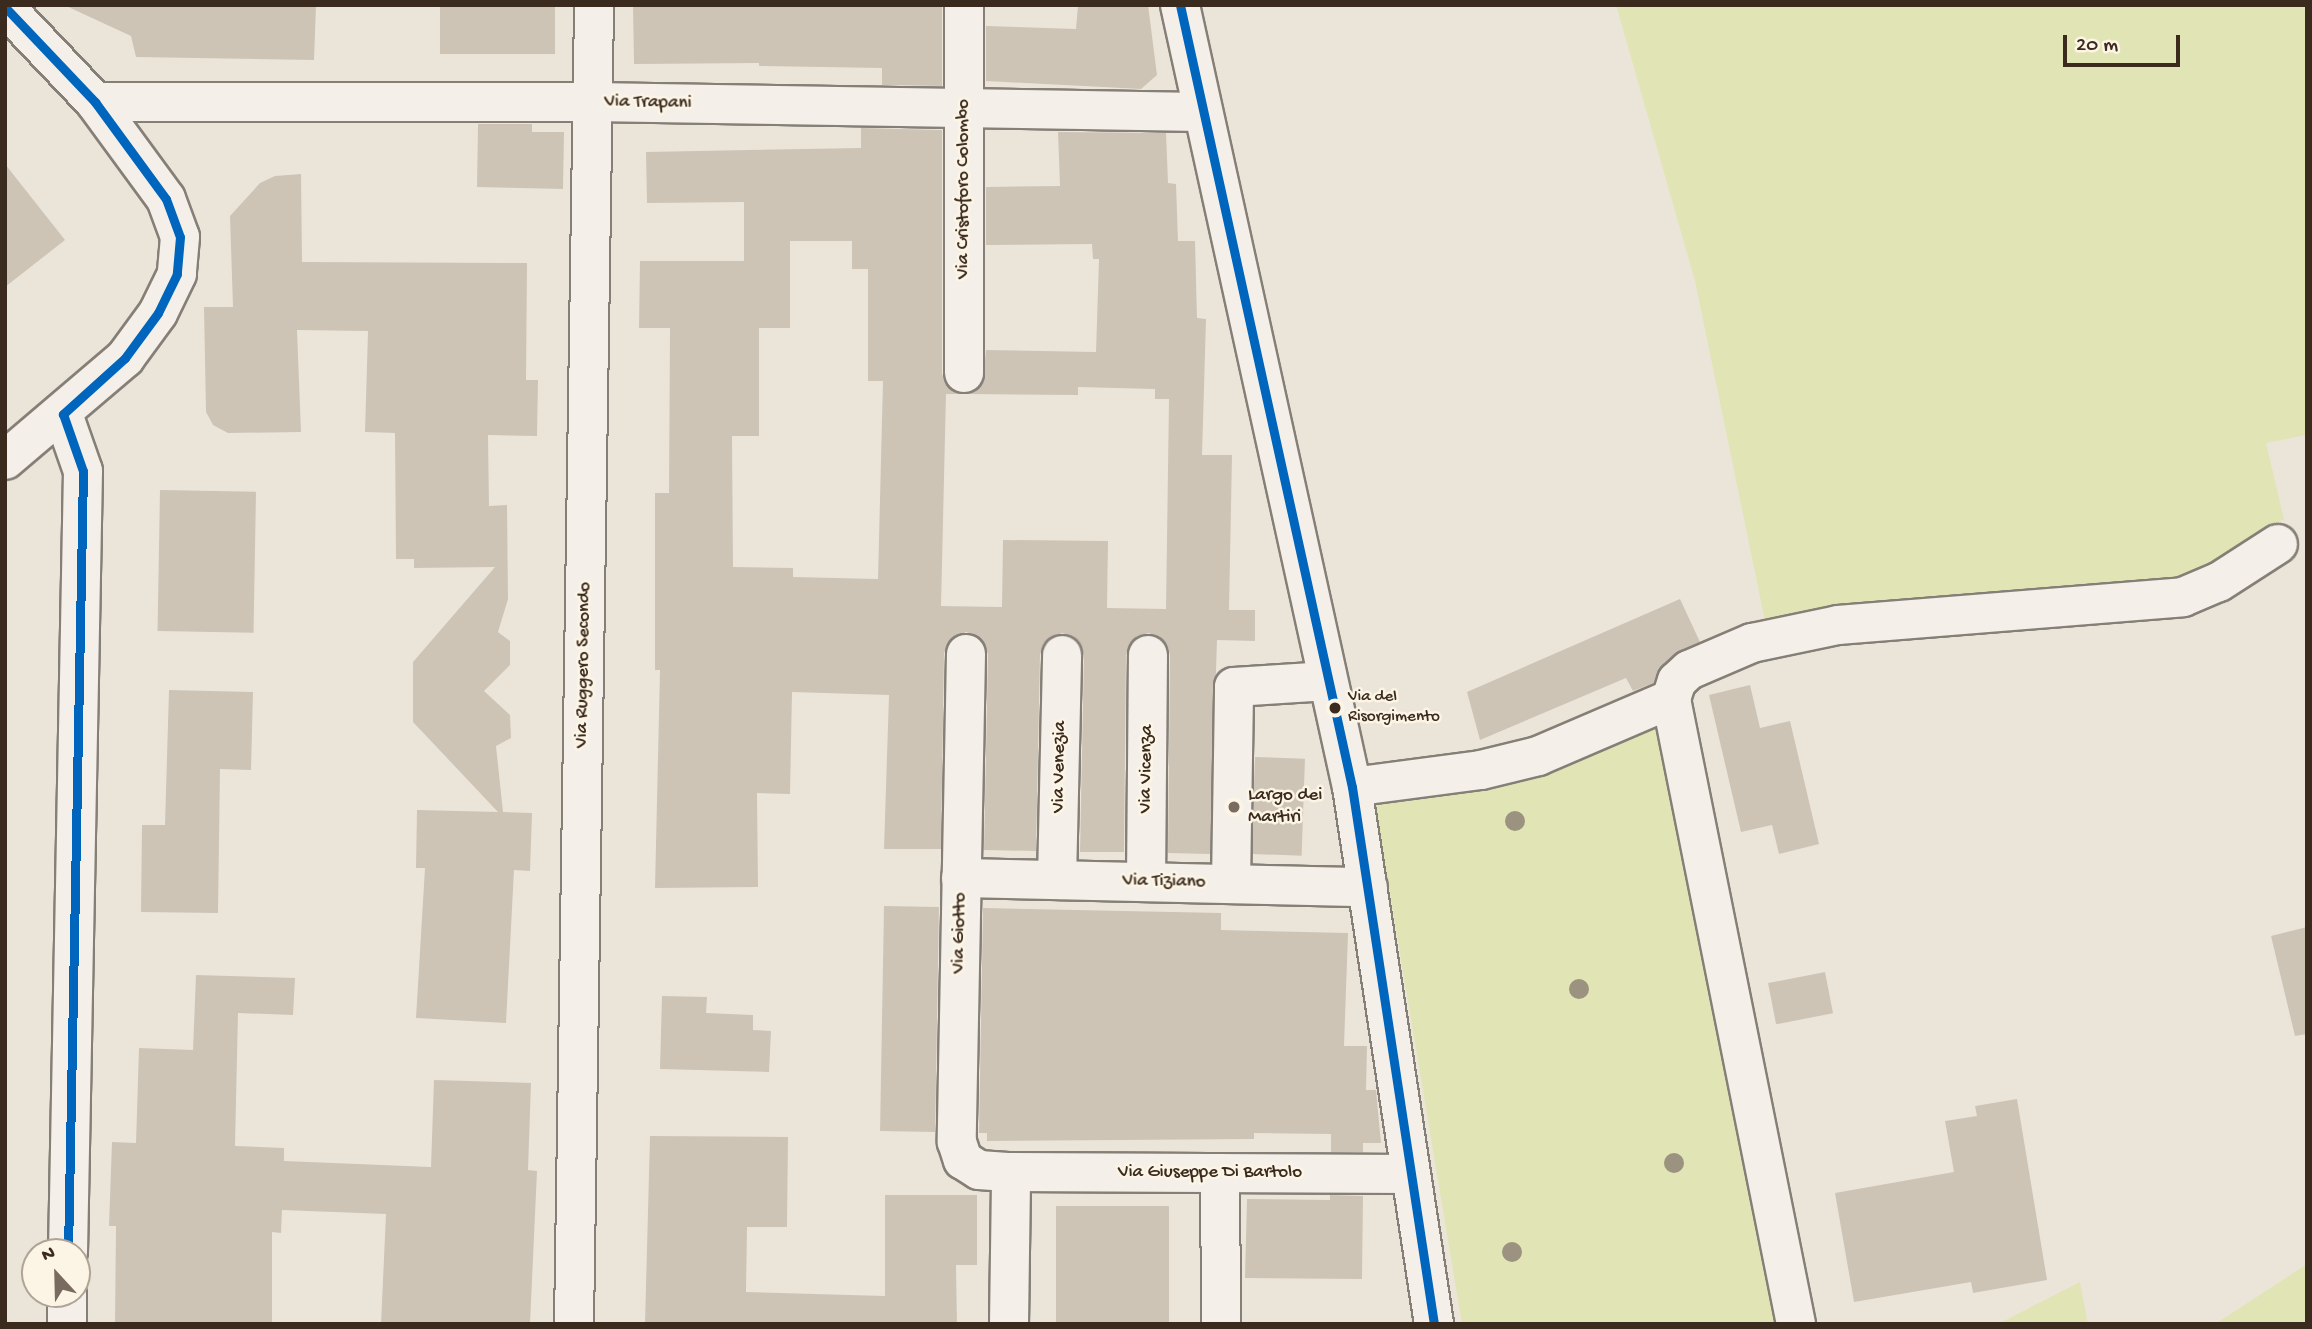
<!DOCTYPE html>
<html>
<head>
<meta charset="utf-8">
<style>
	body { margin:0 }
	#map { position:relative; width:2312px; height:1329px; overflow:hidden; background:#ebe5d9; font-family:"Gochi Hand",sans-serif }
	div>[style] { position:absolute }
	.green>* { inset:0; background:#e1e5b5 }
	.building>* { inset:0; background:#cdc4b6; transform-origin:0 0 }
	.roads { filter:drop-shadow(2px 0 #857f77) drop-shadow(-2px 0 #857f77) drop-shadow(0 2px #857f77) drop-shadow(0 -2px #857f77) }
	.street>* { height:38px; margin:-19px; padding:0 19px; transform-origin:19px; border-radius:19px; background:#f4f0e9 }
	.secondary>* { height:38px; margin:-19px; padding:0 19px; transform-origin:19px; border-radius:19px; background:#f4f0e9 }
	.bus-1>* { height:9px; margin:-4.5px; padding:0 4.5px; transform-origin:4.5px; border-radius:4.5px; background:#0065bd }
	.trees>* { width:20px; height:20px; margin:-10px; border-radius:50%; background:#9b927f }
	.dots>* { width:19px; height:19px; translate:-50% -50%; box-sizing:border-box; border:4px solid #fcf5e5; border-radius:50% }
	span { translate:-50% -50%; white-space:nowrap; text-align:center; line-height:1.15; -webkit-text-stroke:5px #fcf5e5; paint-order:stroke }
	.bus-label { font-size:17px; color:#3b2a1e }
	.left { translate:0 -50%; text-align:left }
	.street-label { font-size:19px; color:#3b2a1e }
	.poi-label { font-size:19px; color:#3b2a1e }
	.frame { position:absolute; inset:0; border:7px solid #3b2a1e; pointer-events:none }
	.north { position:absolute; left:21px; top:1238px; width:70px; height:70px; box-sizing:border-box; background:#fcf5e5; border:2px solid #afa495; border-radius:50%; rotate:338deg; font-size:19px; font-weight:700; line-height:28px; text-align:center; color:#3b2a1e }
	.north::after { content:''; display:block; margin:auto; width:24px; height:32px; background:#796b5f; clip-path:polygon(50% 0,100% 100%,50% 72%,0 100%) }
	.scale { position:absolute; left:2063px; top:35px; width:117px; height:32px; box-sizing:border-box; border:4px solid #3b2a1e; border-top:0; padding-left:9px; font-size:21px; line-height:24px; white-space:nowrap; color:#3b2a1e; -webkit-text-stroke:5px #fcf5e5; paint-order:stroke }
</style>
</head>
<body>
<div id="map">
	<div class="green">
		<i style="clip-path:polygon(1616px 5px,2307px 5px,2307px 435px,2266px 443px,2284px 519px,2178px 587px,2081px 584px,1945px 596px,1766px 626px,1695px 281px)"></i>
		<i style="clip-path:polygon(1659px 726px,1778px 1324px,1462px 1324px,1375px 804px,1458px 788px,1637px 727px)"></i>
		<i style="clip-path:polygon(2307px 1264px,2307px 1324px,2215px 1324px)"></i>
		<i style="clip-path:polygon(2080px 1282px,2088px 1324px,1998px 1324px)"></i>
	</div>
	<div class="building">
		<i style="clip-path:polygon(64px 5px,316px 5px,314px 60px,136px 57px,131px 36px)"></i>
		<i style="left:440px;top:5px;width:115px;height:49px"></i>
		<i style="clip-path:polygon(633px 5px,942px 5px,942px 86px,882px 85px,882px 68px,759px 66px,759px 63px,634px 64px)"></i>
		<i style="clip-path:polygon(1078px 5px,1148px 5px,1157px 75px,1141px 89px,986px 81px,986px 26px,1076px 29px)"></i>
		<i style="clip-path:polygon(478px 124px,532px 124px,532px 132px,564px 132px,563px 189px,477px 187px)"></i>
		<i style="clip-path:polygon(evenodd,861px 128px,942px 130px,942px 373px,945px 384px,960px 394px,946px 394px,941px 606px,1002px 607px,1003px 540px,1108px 541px,1107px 608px,1166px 609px,1169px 399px,1155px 399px,1155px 389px,1078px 387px,1078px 395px,967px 394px,983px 383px,986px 350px,1096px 352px,1099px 259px,1093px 259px,1092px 244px,986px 245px,986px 187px,1060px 186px,1058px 132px,1166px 133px,1168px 183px,1176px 184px,1178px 241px,1195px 241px,1197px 318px,1206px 319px,1202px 455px,1232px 455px,1229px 610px,1255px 610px,1255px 641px,1217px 640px,1210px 854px,1168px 853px,1170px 655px,1167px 644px,1149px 633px,1137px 636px,1126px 655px,1124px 852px,1080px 852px,1084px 655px,1074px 637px,1062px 633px,1044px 643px,1040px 655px,1036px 851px,984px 850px,988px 654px,978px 636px,966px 632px,948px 642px,944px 654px,941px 849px,884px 849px,889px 695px,792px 692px,790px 794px,757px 793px,758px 887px,655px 888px,660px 670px,655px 670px,655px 493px,669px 493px,670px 328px,639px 328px,640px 261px,744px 261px,744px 202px,647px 203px,646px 152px,861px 148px,861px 128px,790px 241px,852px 241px,852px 269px,868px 269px,868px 381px,883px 381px,878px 579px,793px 577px,793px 568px,733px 567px,732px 436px,759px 436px,759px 328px,790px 328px,790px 241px)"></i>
		<i style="clip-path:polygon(5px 164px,65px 240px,5px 287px)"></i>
		<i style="clip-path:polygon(301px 174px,302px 262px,527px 263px,526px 380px,538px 380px,537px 436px,488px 435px,489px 506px,507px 505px,508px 599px,498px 632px,510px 641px,510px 665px,484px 691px,510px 715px,511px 738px,496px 746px,503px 812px,532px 813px,530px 871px,514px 870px,506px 1023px,416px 1018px,425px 868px,416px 868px,417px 810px,498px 812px,413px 722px,413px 662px,495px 567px,414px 568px,414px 559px,396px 559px,395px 433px,365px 432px,368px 331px,297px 330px,301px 432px,228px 433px,213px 425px,206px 412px,204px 307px,233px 307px,230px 216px,260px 183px,275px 176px)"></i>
		<i style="left:160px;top:490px;width:96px;height:141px;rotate:1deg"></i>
		<i style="clip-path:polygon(1680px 599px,1700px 642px,1674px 654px,1653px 683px,1633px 691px,1626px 678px,1480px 740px,1467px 692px)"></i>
		<i style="clip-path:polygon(1750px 685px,1760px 728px,1790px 721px,1819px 844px,1779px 854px,1772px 825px,1741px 832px,1709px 695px)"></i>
		<i style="clip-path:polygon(169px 690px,253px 692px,251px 770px,220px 769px,218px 913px,141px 912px,142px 825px,165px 825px)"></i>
		<i style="left:1255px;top:757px;width:50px;height:97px;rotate:2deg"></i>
		<i style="left:884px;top:906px;width:55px;height:225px;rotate:1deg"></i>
		<i style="clip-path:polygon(983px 908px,1221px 913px,1221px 930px,1348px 933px,1344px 1046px,1367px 1046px,1366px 1090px,1376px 1090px,1381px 1143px,1363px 1143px,1363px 1152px,1331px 1152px,1331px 1134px,1254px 1133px,1254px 1139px,987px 1141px,987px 1133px,979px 1133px)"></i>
		<i style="clip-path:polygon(2307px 927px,2307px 1034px,2295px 1036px,2271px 936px)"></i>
		<i style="left:1825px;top:972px;width:42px;height:58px;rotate:79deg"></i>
		<i style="clip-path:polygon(196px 975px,295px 978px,293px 1015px,238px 1013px,235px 1146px,284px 1148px,284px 1161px,431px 1167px,434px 1080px,531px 1083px,528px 1170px,537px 1171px,530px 1324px,381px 1324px,386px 1214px,282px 1210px,281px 1233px,272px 1232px,272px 1324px,115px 1324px,116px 1226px,109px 1226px,112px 1142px,136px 1143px,139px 1048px,193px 1050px)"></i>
		<i style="clip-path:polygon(662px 996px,707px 997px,706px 1013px,753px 1015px,753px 1030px,771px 1031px,769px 1072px,660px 1069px)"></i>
		<i style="clip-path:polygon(2017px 1099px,2047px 1280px,1973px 1293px,1971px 1282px,1854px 1302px,1835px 1193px,1954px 1172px,1945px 1121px,1977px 1116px,1975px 1106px)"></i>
		<i style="clip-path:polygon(650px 1136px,788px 1137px,787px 1227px,747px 1227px,746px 1292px,885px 1296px,885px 1195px,977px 1195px,977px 1265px,956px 1265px,957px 1324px,645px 1324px)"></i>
		<i style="clip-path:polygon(1330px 1195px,1363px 1196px,1362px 1279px,1245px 1278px,1247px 1199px,1330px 1200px)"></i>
		<i style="left:1169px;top:1206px;width:118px;height:113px;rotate:90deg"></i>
	</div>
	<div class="roads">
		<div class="street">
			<i style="left:964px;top:5px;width:368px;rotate:90deg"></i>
			<i style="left:95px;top:102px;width:498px"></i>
			<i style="left:593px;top:102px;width:607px;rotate:0.94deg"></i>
			<i style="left:63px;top:414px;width:60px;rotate:70.7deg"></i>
			<i style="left:83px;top:471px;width:781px;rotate:91.1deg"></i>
			<i style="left:966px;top:654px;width:488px;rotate:91.1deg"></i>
			<i style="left:957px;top:1142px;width:19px;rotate:72deg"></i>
			<i style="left:963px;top:1160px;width:19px;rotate:32deg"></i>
			<i style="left:979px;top:1170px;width:32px;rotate:4deg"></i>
			<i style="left:1011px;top:1172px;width:399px;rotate:0.3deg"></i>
			<i style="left:1352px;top:787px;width:130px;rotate:-7.5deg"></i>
			<i style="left:1481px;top:770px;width:59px;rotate:-13.8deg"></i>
			<i style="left:1538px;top:756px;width:145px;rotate:-23.2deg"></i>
			<i style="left:961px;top:878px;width:407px;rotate:1.3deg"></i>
			<i style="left:1057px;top:880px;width:225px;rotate:-88.7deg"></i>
			<i style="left:1146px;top:882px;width:227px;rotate:-89.5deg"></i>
			<i style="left:1231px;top:884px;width:197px;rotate:-89.1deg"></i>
			<i style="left:1234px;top:687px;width:94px;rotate:-3.7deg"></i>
			<i style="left:1220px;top:1173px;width:151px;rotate:89.6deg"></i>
			<i style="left:67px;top:1324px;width:30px;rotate:-90deg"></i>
			<i style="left:574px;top:1324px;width:1319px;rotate:-89.13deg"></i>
			<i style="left:1009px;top:1324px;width:152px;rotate:-89.2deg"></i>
			<i style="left:1796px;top:1324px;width:637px;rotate:-101.31deg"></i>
			<i style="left:1671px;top:699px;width:19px;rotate:-72deg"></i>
			<i style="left:1677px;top:681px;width:16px;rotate:-43deg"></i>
			<i style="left:1689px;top:670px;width:69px;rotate:-23.2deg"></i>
			<i style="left:1752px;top:643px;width:88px;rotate:-11.8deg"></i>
			<i style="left:1838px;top:625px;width:346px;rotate:-4.6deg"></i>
			<i style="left:2183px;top:597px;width:39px;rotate:-23deg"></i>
			<i style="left:2219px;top:582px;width:70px;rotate:-32.8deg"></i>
		</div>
		<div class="secondary">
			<i style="left:1180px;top:5px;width:801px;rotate:77.6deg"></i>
			<i style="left:1352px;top:787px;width:543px;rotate:81.32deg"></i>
			<i style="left:5px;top:7px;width:131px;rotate:46.5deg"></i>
			<i style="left:95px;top:102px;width:120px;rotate:53.8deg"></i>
			<i style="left:166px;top:199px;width:40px;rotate:69.8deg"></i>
			<i style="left:180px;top:237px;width:37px;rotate:95deg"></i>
			<i style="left:177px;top:274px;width:43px;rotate:116deg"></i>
			<i style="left:158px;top:313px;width:56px;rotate:126.3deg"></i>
			<i style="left:125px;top:358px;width:157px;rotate:139.6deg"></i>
		</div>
	</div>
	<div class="bus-1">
		<i style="left:1180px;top:5px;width:801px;rotate:77.6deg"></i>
		<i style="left:1352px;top:787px;width:543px;rotate:81.32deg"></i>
		<i style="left:5px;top:7px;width:131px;rotate:46.5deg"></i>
		<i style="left:95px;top:102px;width:120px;rotate:53.8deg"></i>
		<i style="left:166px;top:199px;width:40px;rotate:69.8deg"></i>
		<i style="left:180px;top:237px;width:37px;rotate:95deg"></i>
		<i style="left:177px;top:274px;width:43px;rotate:116deg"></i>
		<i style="left:158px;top:313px;width:56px;rotate:126.3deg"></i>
		<i style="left:125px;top:358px;width:84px;rotate:137.9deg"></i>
		<i style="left:63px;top:414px;width:60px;rotate:70.7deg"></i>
		<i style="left:83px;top:471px;width:781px;rotate:91.1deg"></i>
	</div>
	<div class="trees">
		<i style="left:1515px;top:821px"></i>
		<i style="left:1579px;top:989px"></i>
		<i style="left:1674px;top:1163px"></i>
		<i style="left:1512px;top:1252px"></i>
	</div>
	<div class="dots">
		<i style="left:1335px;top:708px;background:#3b2a1e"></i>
		<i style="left:1234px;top:807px;background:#796b5f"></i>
	</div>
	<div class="bus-label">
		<span class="left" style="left:1348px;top:708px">Via del<br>Risorgimento</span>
	</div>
	<div class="street-label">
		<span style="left:648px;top:103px;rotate:1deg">Via Trapani</span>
		<span style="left:964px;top:189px;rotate:-90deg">Via Cristoforo Colombo</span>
		<span style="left:584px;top:665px;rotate:-89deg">Via Ruggero Secondo</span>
		<span style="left:1060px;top:767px;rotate:-89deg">Via Venezia</span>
		<span style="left:1147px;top:769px;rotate:-89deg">Via Vicenza</span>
		<span style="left:1164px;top:882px;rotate:1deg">Via Tiziano</span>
		<span style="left:960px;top:933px;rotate:-89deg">Via Giotto</span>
		<span style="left:1210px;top:1173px">Via Giuseppe Di Bartolo</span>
	</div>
	<div class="poi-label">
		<span class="left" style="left:1248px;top:807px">Largo dei<br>Martiri</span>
	</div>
	<div class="frame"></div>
	<div class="north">N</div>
	<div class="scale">20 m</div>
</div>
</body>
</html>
